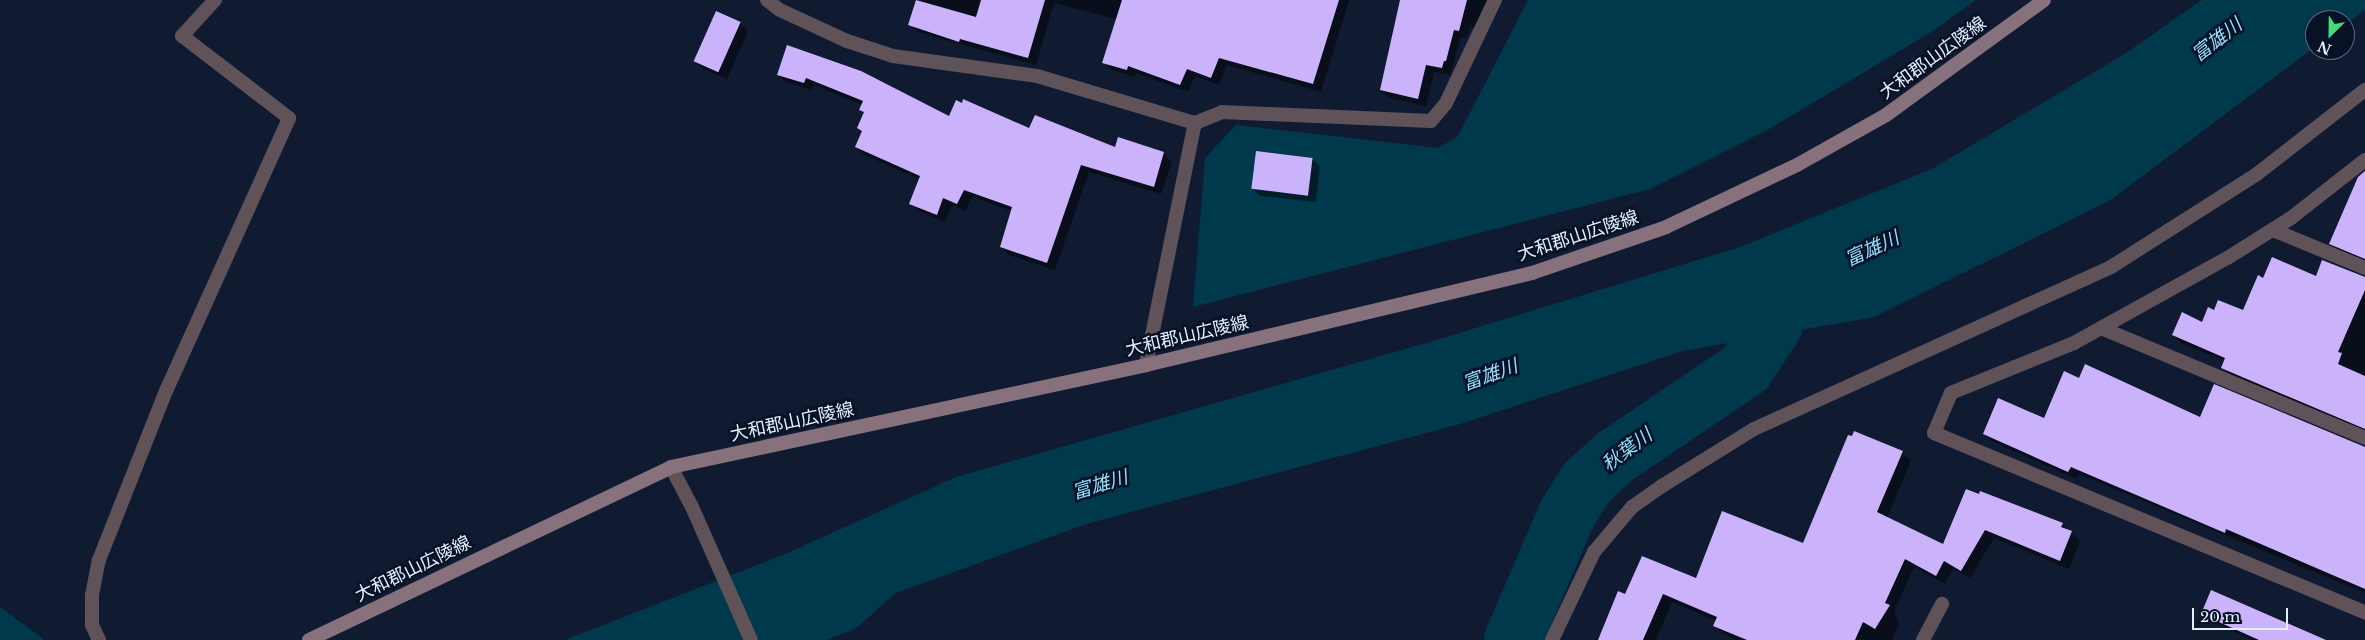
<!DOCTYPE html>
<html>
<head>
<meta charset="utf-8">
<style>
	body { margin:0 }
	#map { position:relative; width:2365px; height:640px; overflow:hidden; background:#101b31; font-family:"Libre Baskerville","Noto Sans JP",serif }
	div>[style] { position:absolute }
	.water>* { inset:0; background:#00394b }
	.shadow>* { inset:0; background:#0007 }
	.river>* { height:58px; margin:-29px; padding:0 29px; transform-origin:29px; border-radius:29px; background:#00394b }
	.building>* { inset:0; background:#cbb3fc; transform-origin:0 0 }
	.minor>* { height:14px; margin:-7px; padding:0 7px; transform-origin:7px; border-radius:7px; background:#605259 }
	.tertiary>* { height:14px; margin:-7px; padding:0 7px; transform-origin:7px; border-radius:7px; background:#605259 }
	.secondary>* { height:14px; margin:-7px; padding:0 7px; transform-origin:7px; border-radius:7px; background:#87717c }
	span { translate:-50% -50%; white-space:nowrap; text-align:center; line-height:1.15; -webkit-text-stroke:5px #071227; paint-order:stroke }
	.street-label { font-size:18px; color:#e6effe }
	.water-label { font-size:19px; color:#97ddfb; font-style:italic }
	.north { position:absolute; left:2305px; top:10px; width:50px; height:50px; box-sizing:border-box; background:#071227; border:1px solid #606a7d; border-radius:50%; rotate:203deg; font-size:14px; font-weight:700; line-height:20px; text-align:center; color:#e6effe }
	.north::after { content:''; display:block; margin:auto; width:18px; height:22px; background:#49d778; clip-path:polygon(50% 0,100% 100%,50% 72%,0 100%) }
	.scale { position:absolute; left:2192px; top:608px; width:96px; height:22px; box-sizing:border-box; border:2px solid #e6effe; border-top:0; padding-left:6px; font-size:15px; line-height:18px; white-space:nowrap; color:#e6effe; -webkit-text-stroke:4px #071227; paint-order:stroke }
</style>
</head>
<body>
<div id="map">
	<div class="water">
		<i style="clip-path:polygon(1528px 0,1976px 0,1933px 31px,1771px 128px,1650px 189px,1193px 307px,1205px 158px,1236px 125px,1438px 148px,1458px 136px)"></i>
		<i style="clip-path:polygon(2202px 0,2365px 0,2365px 10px,2345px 25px,2345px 20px,2315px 20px,2315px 47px,2109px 201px,1874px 317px,1683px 351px,1460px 424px,1086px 524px,896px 593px,855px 629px,827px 640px,565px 640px,785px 554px,956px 477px,1430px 342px,1740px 247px,1932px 169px,2123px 55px)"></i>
		<i style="clip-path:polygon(0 607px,41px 637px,44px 640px,0 640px)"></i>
	</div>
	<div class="shadow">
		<i style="clip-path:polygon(918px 0,1349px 0,1321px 92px,1227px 65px,1219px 85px,1195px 76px,1188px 92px,1136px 73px,1134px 77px,1112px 70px,1104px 62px,1117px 19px,1054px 3px,1036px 65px,918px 32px,910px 24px)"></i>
		<i style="clip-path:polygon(1402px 0,1488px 0,1479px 30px,1470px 26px,1467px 38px,1461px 37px,1450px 75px,1434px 72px,1426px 106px,1389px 98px,1381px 90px)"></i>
		<i style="clip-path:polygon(740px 23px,748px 31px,727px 79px,703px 69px,695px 61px)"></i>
		<i style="clip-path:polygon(788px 47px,949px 118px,1030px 130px,1116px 149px,1164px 154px,1172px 162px,1161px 194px,1089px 172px,1055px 270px,1009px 255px,1001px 247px,1012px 211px,972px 197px,965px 211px,952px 205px,945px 222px,918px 211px,910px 203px,920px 179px,864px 155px,856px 147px,863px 132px,858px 127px,865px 113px,861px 109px,863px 105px,814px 85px,812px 90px,786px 82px,778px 74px)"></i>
		<i style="clip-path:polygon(1313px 159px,1320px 167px,1316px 202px,1260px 196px,1252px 188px)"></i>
		<i style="clip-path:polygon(2365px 211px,2365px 263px,2338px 251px,2331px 243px)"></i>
		<i style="clip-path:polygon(2365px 277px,2365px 432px,2230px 376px,2222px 368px,2225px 361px,2181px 343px,2173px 335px,2203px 323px,2215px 311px,2244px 312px,2264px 279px)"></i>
		<i style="clip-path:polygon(2080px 380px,2201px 418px,2365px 447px,2365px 593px,2079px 474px,2076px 479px,1992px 441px,1984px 434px,2044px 419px)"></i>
		<i style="clip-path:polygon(1902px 452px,1911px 461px,1887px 518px,1944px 546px,1966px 491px,2062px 524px,2080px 541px,2069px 569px,1994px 538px,1970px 578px,1953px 569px,1945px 584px,1914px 567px,1894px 611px,1899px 624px,1892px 640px,1737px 640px,1724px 634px,1715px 626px,1717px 621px,1672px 602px,1656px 640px,1595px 640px,1600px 639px,1626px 595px,1697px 579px,1803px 545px)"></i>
		<i style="clip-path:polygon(2212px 592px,2301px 628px,2307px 634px,2304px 640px,2253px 640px,2209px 620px,2202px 614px)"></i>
	</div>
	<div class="river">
		<i style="left:1513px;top:640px;width:137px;rotate:-66.8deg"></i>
		<i style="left:1567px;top:514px;width:36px;rotate:-58deg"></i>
		<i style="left:1586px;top:483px;width:40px;rotate:-42deg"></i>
		<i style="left:1616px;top:456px;width:156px;rotate:-34deg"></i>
		<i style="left:1745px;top:369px;width:53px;rotate:-56.6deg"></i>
		<i style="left:1774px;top:325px;width:30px;rotate:-94deg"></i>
	</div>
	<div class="building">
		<i style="clip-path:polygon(916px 0,976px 17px,981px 0,1045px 0,1028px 58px,960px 39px,959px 42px,908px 25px)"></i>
		<i style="clip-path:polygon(1122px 0,1339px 0,1313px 84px,1219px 58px,1211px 78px,1187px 69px,1180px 85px,1128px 66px,1127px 70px,1102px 63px)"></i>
		<i style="clip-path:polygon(1400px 0,1467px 0,1459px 31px,1454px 30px,1446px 61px,1444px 61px,1442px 68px,1426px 65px,1418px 99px,1380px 90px)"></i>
		<i style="left:716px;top:11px;width:27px;height:55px;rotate:24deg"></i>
		<i style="clip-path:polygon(787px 45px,861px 71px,949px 116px,956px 100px,962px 103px,963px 99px,1029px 128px,1035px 115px,1115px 147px,1118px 137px,1164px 152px,1154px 187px,1081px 165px,1047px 263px,1000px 247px,1012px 207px,964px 190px,957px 204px,943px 198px,937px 215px,909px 204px,920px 176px,855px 147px,862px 131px,857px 128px,864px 112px,859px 110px,863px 101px,806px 78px,804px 83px,777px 75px)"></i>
		<i style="left:1256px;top:151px;width:57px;height:38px;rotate:7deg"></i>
		<i style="clip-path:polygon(2365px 171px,2365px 259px,2329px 244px,2358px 177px)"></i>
		<i style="clip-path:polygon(2272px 257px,2316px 276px,2322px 260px,2365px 277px,2365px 290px,2338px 352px,2342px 353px,2338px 364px,2365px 376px,2365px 429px,2221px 368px,2225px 358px,2172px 335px,2182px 312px,2202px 322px,2208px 307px,2214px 310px,2218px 300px,2243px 310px,2258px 275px,2263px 278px)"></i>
		<i style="clip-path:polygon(2085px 364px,2200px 417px,2214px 384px,2365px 447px,2365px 589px,2226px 529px,2225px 533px,2071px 467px,2068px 472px,1983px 434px,1998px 398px,2044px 418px,2064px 371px,2079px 378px)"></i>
		<i style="clip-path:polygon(1854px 431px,1903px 451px,1877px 512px,1943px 544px,1966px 489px,1979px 494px,1980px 491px,2063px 523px,2061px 527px,2072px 531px,2060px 561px,1985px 530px,1961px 571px,1944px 561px,1936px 576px,1905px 559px,1885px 603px,1890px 605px,1875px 629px,1863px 622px,1855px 640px,1747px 640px,1713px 626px,1717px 617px,1663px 594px,1643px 640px,1598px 640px,1618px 591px,1625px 594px,1642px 556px,1696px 578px,1722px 511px,1803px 543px,1848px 435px,1852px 436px)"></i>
		<i style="clip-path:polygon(2211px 590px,2326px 640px,2259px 640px,2201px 614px)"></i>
	</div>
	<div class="minor">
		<i style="left:767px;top:0;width:16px;rotate:38deg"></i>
		<i style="left:780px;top:10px;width:74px;rotate:24.8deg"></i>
		<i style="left:847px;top:41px;width:48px;rotate:18.1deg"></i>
		<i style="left:893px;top:56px;width:145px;rotate:7.9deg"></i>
		<i style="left:1037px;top:76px;width:165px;rotate:16.6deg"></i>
		<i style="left:1195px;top:123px;width:29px;rotate:-22deg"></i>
		<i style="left:1222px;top:112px;width:209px;rotate:2.5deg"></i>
		<i style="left:1431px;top:121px;width:23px;rotate:-50deg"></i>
		<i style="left:1446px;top:103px;width:114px;rotate:-64.6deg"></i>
		<i style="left:2365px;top:160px;width:94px;rotate:141.9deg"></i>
		<i style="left:2291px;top:218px;width:73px;rotate:147.8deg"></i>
		<i style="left:2229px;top:257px;width:177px;rotate:151deg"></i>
		<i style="left:2074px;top:343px;width:133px;rotate:157.9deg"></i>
		<i style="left:1951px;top:393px;width:43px;rotate:113deg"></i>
		<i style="left:1934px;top:433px;width:467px;rotate:22.6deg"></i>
		<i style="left:2273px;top:230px;width:100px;rotate:22.4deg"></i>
		<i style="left:2101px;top:328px;width:286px;rotate:22.6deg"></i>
		<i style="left:1146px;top:365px;width:247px;rotate:-78.6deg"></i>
		<i style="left:692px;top:507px;width:145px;rotate:66.1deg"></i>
		<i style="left:99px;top:640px;width:17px;rotate:-115deg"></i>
		<i style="left:92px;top:625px;width:30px;rotate:-90deg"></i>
		<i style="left:92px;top:595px;width:36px;rotate:-79deg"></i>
		<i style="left:99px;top:560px;width:182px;rotate:-68.4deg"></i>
		<i style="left:166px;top:391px;width:299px;rotate:-65.7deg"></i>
		<i style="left:289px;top:118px;width:135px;rotate:-142.5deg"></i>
		<i style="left:182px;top:36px;width:49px;rotate:-47.5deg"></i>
		<i style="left:1552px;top:640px;width:98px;rotate:-64.5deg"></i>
		<i style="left:1594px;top:552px;width:59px;rotate:-49.8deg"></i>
		<i style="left:1632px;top:507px;width:37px;rotate:-35deg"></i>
		<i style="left:1662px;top:486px;width:108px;rotate:-31.8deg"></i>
		<i style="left:1754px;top:429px;width:392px;rotate:-24.4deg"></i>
		<i style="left:2111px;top:267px;width:173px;rotate:-32.5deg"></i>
		<i style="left:2257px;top:174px;width:137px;rotate:-37.9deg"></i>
		<i style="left:1923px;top:640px;width:41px;rotate:-62.2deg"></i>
	</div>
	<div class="tertiary">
		<i style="left:671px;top:467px;width:45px;rotate:62.3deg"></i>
	</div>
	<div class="secondary">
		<i style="left:309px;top:640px;width:401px;rotate:-25.5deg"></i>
		<i style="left:671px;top:467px;width:486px;rotate:-12.1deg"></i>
		<i style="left:1146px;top:365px;width:397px;rotate:-13.4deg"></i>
		<i style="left:1532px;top:273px;width:142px;rotate:-18.9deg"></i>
		<i style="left:1666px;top:227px;width:145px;rotate:-25.3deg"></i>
		<i style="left:1797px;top:165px;width:102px;rotate:-29.3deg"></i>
		<i style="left:1886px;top:115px;width:195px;rotate:-36deg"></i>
	</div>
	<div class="street-label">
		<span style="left:1933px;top:58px;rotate:-36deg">大和郡山広陵線</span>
		<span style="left:1578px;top:236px;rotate:-18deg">大和郡山広陵線</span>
		<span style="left:1187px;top:336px;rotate:-13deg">大和郡山広陵線</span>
		<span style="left:792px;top:422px;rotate:-12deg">大和郡山広陵線</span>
		<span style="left:413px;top:569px;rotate:-26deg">大和郡山広陵線</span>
	</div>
	<div class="water-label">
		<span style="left:2217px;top:40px;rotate:-38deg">富雄川</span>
		<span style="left:1872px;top:249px;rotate:-25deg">富雄川</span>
		<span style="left:1490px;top:375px;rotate:-20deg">富雄川</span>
		<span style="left:1627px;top:450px;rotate:-37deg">秋葉川</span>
		<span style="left:1100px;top:485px;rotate:-17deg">富雄川</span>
	</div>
	<div class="north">N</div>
	<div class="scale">20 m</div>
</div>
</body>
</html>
